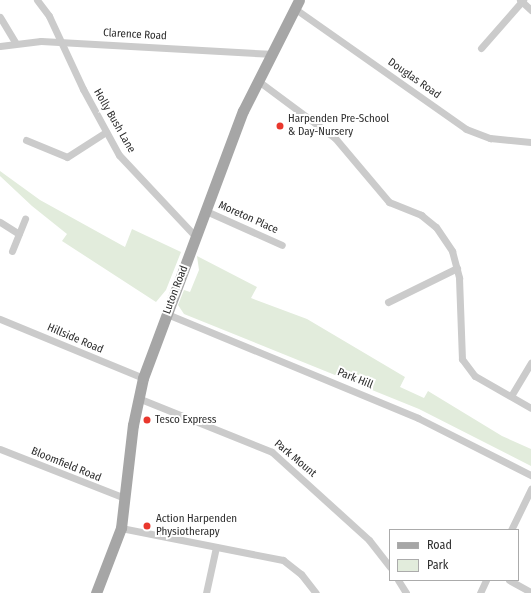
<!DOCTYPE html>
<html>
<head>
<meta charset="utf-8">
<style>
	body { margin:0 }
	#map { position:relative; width:531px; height:593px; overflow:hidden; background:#fff; font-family:"Fira Sans Condensed",sans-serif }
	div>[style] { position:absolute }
	.green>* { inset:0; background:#e2ecdc }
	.street>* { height:7px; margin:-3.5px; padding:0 3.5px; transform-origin:3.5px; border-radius:3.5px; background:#cbcbcb }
	.primary>* { height:11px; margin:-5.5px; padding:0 5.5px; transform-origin:5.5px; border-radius:5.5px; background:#a6a6a6 }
	.dots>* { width:11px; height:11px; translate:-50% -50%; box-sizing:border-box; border:2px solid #fff; border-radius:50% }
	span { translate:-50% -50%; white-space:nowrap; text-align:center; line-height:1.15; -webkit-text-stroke:4px #fff; paint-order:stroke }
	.street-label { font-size:11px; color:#2e2e2e }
	.poi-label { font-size:11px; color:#2e2e2e }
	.left { translate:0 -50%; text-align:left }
	.legend { position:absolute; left:389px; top:529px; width:130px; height:52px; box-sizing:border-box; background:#fff; border:1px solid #ababab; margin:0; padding:5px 7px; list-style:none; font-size:12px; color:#2e2e2e }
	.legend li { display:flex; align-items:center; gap:8px; height:20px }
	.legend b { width:20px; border:1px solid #ababab }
</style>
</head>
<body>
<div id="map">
	<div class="green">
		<i style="clip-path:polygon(0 171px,40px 200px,125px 247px,132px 229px,181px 252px,166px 290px,156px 302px,62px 241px,67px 234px,32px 206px,0 176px)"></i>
		<i style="clip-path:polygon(197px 256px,257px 287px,251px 298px,307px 319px,405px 377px,400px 387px,424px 398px,428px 391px,502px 436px,531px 449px,531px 466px,419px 409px,184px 314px,178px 305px,184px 290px,190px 292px,199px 270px)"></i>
	</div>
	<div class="street">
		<i style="left:37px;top:0;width:20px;rotate:53deg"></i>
		<i style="left:49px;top:16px;width:81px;rotate:65deg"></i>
		<i style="left:83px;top:89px;width:75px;rotate:61.4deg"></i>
		<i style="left:119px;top:155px;width:112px;rotate:46.8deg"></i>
		<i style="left:520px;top:0;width:15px;rotate:42deg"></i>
		<i style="left:294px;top:8px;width:210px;rotate:35.1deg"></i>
		<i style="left:466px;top:129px;width:26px;rotate:21deg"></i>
		<i style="left:490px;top:138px;width:41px;rotate:5.6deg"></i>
		<i style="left:0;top:17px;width:29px;rotate:59deg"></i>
		<i style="left:0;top:46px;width:41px;rotate:-7deg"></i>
		<i style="left:41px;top:41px;width:229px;rotate:3.2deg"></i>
		<i style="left:481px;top:48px;width:64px;rotate:-48.8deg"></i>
		<i style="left:257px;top:80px;width:97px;rotate:36.6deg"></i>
		<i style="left:335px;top:138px;width:84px;rotate:49.8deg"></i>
		<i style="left:389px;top:202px;width:35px;rotate:22deg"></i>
		<i style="left:421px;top:215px;width:19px;rotate:39deg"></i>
		<i style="left:436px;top:227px;width:29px;rotate:56deg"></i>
		<i style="left:452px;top:251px;width:28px;rotate:75deg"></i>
		<i style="left:459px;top:278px;width:81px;rotate:87.9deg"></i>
		<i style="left:462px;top:359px;width:21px;rotate:53deg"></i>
		<i style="left:475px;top:376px;width:64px;rotate:29.7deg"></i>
		<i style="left:26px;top:140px;width:44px;rotate:22.5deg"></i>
		<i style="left:67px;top:157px;width:46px;rotate:-32.7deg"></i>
		<i style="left:206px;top:211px;width:83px;rotate:24.1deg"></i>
		<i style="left:0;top:222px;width:22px;rotate:32deg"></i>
		<i style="left:12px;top:251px;width:35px;rotate:-68deg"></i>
		<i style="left:388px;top:302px;width:77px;rotate:-26.2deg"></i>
		<i style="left:167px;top:314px;width:272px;rotate:22.5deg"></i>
		<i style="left:418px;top:418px;width:127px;rotate:26.8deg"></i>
		<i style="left:0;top:319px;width:155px;rotate:22.4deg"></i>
		<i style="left:511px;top:396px;width:39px;rotate:-59deg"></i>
		<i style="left:138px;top:398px;width:144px;rotate:21.9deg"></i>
		<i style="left:272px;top:452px;width:131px;rotate:42.2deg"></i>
		<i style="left:369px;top:540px;width:34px;rotate:52deg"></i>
		<i style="left:0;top:449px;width:134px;rotate:21.4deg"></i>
		<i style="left:121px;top:528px;width:165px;rotate:11.2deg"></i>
		<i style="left:283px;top:560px;width:23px;rotate:38deg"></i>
		<i style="left:301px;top:574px;width:24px;rotate:52deg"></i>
		<i style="left:511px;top:530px;width:46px;rotate:-64deg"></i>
		<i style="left:398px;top:580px;width:15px;rotate:58deg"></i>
		<i style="left:509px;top:580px;width:25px;rotate:29deg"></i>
		<i style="left:206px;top:593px;width:47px;rotate:-77.7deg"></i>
		<i style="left:480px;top:593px;width:14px;rotate:-65deg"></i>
	</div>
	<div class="primary">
		<i style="left:96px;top:593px;width:70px;rotate:-69deg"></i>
		<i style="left:121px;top:528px;width:104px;rotate:-83.4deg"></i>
		<i style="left:133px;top:425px;width:48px;rotate:-78deg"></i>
		<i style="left:143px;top:378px;width:285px;rotate:-69.5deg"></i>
		<i style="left:243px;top:111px;width:124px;rotate:-63.2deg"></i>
	</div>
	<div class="dots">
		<i style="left:280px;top:126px;background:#e9372d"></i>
		<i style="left:147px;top:420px;background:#e9372d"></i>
		<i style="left:147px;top:526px;background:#e9372d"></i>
	</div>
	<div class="street-label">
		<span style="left:135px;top:35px;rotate:3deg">Clarence Road</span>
		<span style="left:414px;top:79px;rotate:35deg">Douglas Road</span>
		<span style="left:114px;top:121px;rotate:60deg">Holly Bush Lane</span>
		<span style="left:248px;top:218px;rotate:24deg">Moreton Place</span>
		<span style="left:176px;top:290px;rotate:-69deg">Luton Road</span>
		<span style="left:75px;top:339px;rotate:23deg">Hillside Road</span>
		<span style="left:355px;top:379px;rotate:22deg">Park Hill</span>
		<span style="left:295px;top:459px;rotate:40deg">Park Mount</span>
		<span style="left:66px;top:465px;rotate:22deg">Bloomfield Road</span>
	</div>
	<div class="poi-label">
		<span class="left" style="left:288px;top:126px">Harpenden Pre-School<br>&amp; Day-Nursery</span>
		<span class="left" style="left:155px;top:420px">Tesco Express</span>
		<span class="left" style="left:156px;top:526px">Action Harpenden<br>Physiotherapy</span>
	</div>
	<ul class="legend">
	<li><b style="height:5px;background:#a6a6a6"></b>Road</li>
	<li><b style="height:11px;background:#e2ecdc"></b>Park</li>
	</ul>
</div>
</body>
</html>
